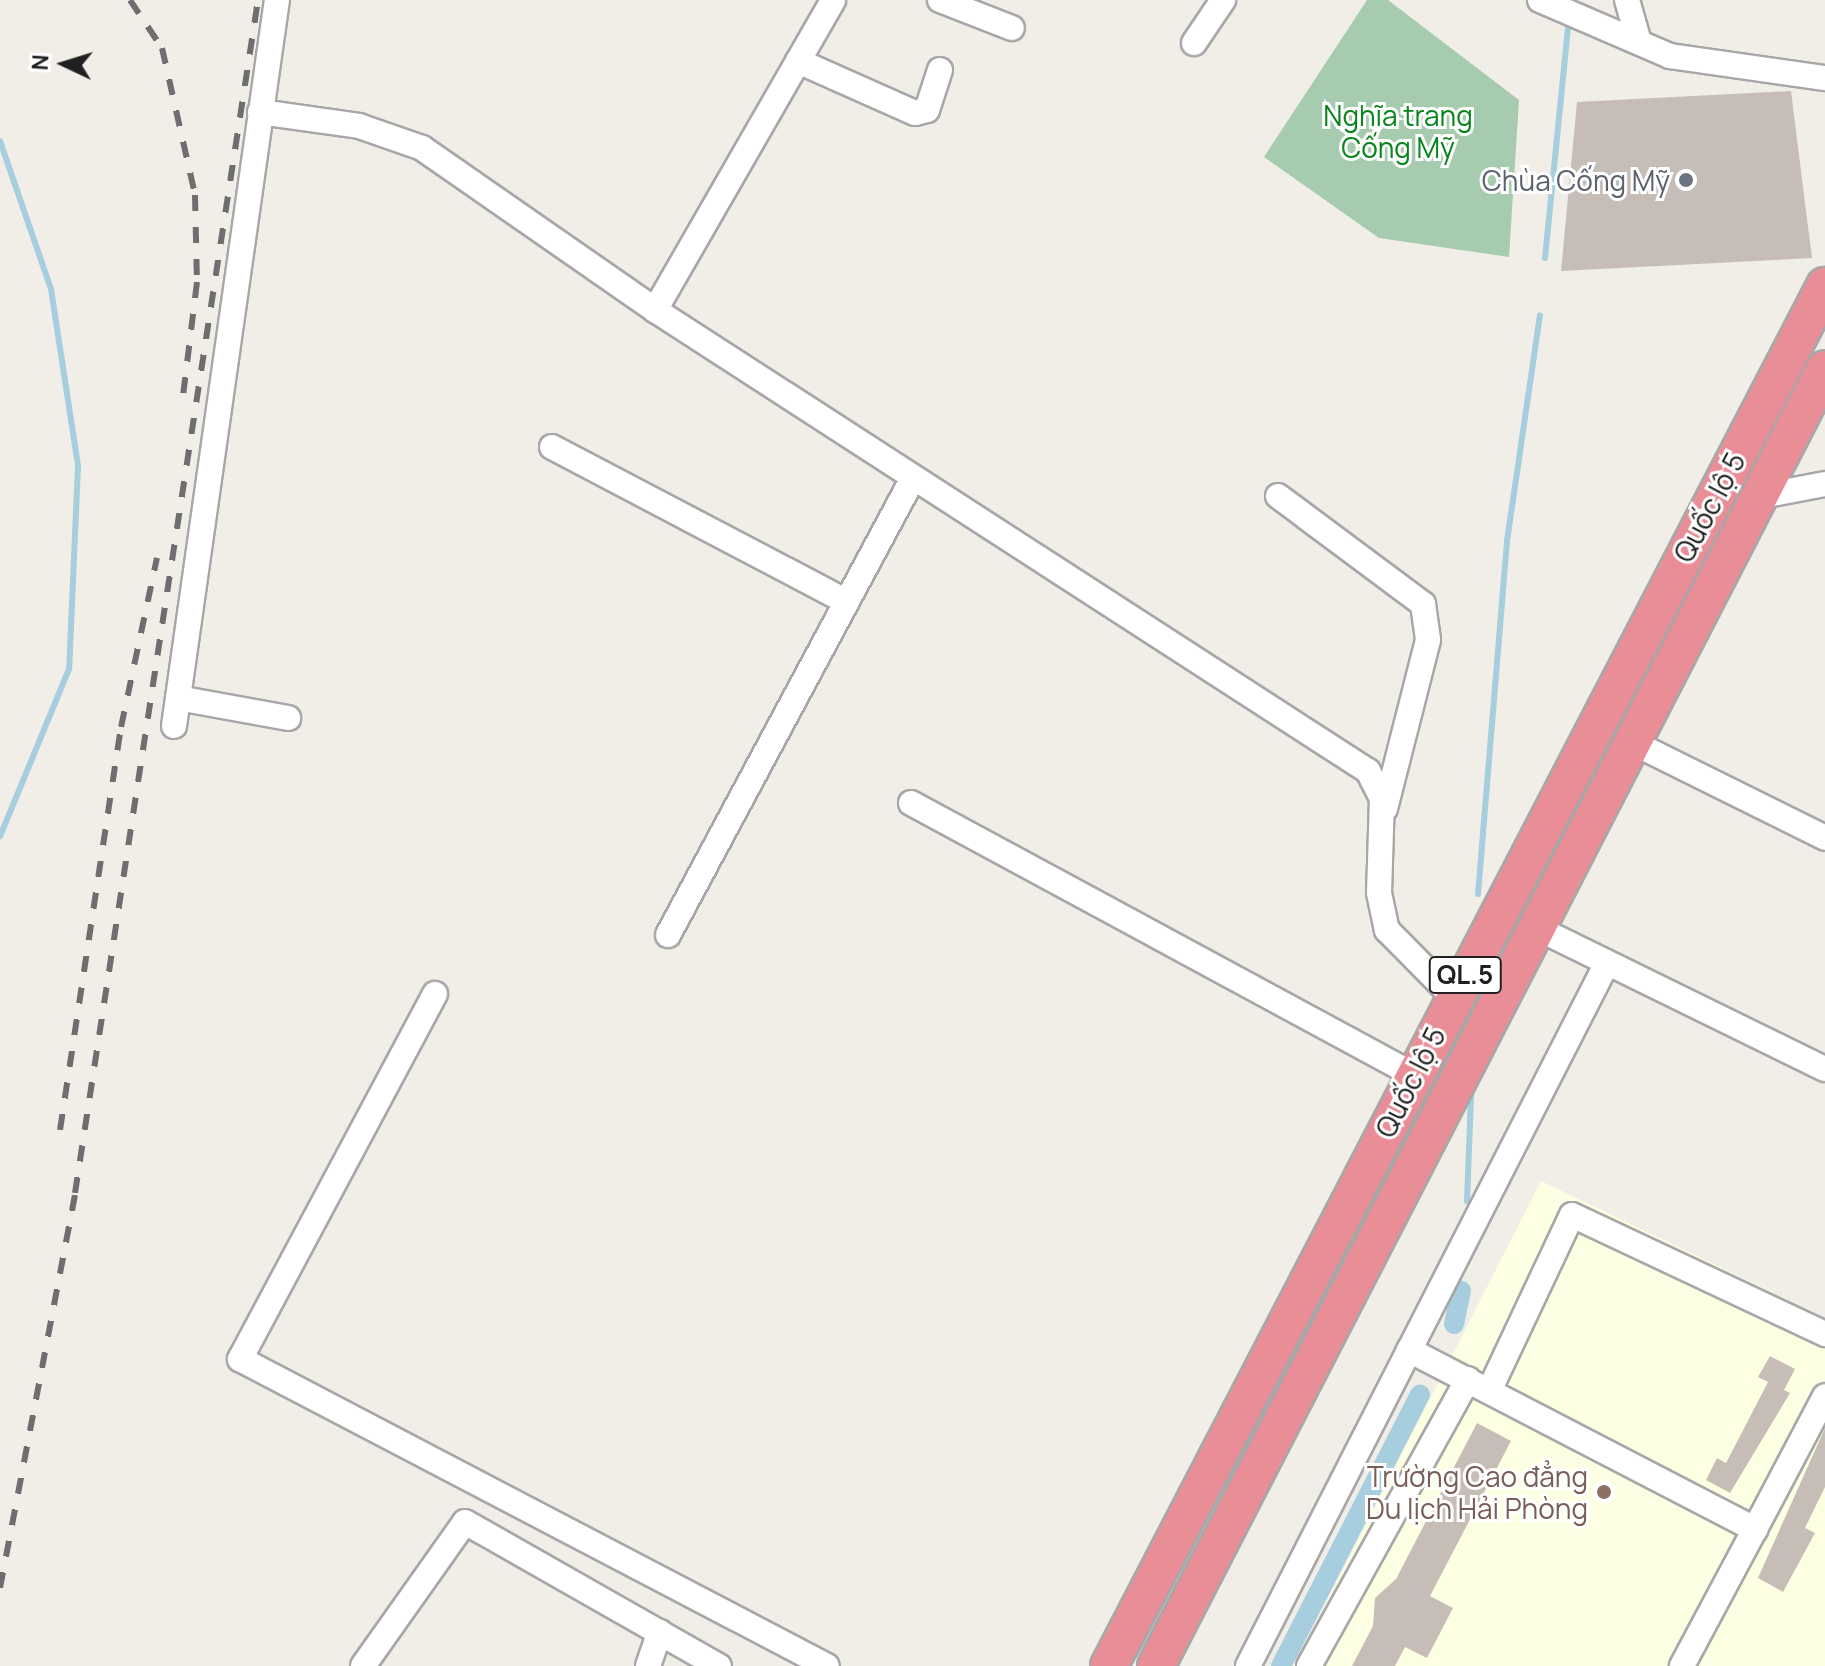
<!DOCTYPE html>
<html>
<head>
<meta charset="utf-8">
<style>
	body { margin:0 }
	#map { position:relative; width:1825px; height:1666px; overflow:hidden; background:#f1eee7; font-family:Manrope,sans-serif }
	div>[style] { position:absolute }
	.education>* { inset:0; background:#fdffe2 }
	.cemetery>* { inset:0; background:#a7cbaf }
	.stream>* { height:6px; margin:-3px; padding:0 3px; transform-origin:3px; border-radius:3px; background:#a6cedf }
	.canal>* { height:20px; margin:-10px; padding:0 10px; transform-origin:10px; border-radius:10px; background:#a6cedf }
	.building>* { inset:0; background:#c6beb6 }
	.roads { filter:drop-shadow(2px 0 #a7a7a7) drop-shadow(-2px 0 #a7a7a7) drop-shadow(0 2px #a7a7a7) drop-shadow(0 -2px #a7a7a7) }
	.minor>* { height:24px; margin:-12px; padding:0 12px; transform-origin:12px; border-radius:12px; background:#fff }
	.highway>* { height:36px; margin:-18px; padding:0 18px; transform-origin:18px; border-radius:18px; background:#e98d97 }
	.rail>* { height:6px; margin-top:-3px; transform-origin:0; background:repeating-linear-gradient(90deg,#6e6e6e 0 16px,transparent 0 32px) }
	.dots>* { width:22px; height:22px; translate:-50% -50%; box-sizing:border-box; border:4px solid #fff; border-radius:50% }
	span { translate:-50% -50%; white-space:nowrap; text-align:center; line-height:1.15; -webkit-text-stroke:6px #fff; paint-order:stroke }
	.shield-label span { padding:2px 6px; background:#fff; border:2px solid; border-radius:6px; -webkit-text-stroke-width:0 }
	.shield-label { font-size:26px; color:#202020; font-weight:700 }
	.park-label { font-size:28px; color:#09841d }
	.worship-label { font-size:28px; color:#5b616d }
	.right { translate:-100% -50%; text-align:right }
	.street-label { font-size:28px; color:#202020 }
	.education-label { font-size:28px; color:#785e54 }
	.north { position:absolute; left:24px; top:24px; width:80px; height:80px; -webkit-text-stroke:6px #fff; paint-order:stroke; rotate:274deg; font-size:22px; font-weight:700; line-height:32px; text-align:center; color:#202020 }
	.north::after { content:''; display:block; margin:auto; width:28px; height:36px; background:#202020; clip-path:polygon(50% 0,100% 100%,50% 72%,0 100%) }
</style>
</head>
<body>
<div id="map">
	<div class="education">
		<i style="clip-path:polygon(1541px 1181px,1825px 1318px,1825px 1666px,1294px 1666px)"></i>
	</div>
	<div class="cemetery">
		<i style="clip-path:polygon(1367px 0,1388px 0,1519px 100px,1509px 257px,1379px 238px,1264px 157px)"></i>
	</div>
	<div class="stream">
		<i style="left:0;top:141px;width:157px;rotate:71deg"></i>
		<i style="left:51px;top:289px;width:179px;rotate:81.3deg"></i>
		<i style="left:78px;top:466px;width:203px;rotate:92.5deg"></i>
		<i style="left:69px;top:669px;width:181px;rotate:112.4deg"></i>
		<i style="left:1545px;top:258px;width:240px;rotate:-84.3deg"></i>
		<i style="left:1478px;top:894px;width:354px;rotate:-85.3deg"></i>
		<i style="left:1507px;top:541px;width:228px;rotate:-81.7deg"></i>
		<i style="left:1467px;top:1201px;width:106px;rotate:-87.8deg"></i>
	</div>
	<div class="canal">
		<i style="left:1454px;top:1324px;width:34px;rotate:-78deg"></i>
		<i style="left:1281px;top:1666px;width:305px;rotate:-62.9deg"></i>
	</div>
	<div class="building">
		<i style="clip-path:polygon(1791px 91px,1812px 258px,1561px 271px,1577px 102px)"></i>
		<i style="clip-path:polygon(1770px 1356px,1795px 1369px,1784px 1390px,1790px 1393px,1730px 1493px,1706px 1480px,1717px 1458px,1726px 1463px,1768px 1382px,1758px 1377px)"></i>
		<i style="clip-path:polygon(1477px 1423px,1511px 1441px,1430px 1596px,1453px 1608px,1427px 1658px,1405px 1647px,1395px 1666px,1352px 1666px,1373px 1626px,1375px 1598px,1396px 1579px)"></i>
		<i style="clip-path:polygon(1825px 1428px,1825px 1487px,1805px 1528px,1815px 1533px,1783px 1592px,1758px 1578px)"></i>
	</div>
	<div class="roads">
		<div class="minor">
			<i style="left:940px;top:0;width:77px;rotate:21.3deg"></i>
			<i style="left:1540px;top:0;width:142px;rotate:23.3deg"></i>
			<i style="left:1670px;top:56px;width:157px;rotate:8.1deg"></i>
			<i style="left:1627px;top:0;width:44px;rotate:74.1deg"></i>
			<i style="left:1194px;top:43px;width:52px;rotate:-56deg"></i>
			<i style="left:798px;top:61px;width:128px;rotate:24deg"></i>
			<i style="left:915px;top:113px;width:12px;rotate:-14deg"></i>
			<i style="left:927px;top:110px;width:42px;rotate:-72deg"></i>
			<i style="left:260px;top:112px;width:100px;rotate:8deg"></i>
			<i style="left:359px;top:126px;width:67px;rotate:19.2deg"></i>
			<i style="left:422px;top:148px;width:284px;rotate:34.8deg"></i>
			<i style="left:655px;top:310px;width:849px;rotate:32.89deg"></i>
			<i style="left:1368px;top:771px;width:30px;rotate:63deg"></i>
			<i style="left:1382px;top:798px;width:95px;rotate:91.8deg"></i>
			<i style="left:1379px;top:893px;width:38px;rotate:78deg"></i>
			<i style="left:1387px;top:930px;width:94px;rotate:45.4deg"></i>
			<i style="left:655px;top:310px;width:357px;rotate:-60.1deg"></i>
			<i style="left:552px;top:447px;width:333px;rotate:27.7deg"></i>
			<i style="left:1278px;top:496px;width:181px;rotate:36.7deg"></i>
			<i style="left:1423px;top:604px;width:36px;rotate:82deg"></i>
			<i style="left:1428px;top:640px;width:174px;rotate:104.3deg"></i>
			<i style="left:1762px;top:496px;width:64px;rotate:-10.8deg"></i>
			<i style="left:178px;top:698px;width:112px;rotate:10.3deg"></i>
			<i style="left:174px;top:726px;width:733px;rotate:-81.93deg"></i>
			<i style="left:1634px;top:743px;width:213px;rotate:26.4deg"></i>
			<i style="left:911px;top:803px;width:572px;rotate:28.4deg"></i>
			<i style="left:1539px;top:929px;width:318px;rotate:26.1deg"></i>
			<i style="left:668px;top:935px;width:519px;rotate:-61.8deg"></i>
			<i style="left:435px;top:994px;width:414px;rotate:118.1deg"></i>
			<i style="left:240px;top:1359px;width:662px;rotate:27.61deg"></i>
			<i style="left:1409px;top:1350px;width:390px;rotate:27.4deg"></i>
			<i style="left:1755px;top:1529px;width:155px;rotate:118.1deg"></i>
			<i style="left:1490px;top:1389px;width:192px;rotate:-64.8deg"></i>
			<i style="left:1572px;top:1215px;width:280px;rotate:25.2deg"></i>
			<i style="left:1755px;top:1529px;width:150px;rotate:-62.2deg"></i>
			<i style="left:363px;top:1666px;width:176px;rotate:-54.7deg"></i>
			<i style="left:465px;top:1522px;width:292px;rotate:29.6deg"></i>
			<i style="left:648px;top:1666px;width:36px;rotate:-71deg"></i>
			<i style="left:1248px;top:1666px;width:789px;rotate:-62.95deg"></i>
			<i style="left:1309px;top:1666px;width:328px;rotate:-61deg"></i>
		</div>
		<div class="highway">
			<i style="left:1109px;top:1666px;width:1555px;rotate:-62.58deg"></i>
			<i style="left:1156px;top:1666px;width:1459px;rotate:-62.72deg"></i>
		</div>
	</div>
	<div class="rail">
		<i style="left:130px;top:0;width:58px;rotate:56.3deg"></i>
		<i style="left:162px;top:48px;width:151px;rotate:77.3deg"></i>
		<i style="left:195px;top:195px;width:87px;rotate:88.7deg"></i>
		<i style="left:197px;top:282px;width:115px;rotate:97deg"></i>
		<i style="left:60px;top:1130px;width:408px;rotate:-81.4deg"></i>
		<i style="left:121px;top:727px;width:173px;rotate:-78deg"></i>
		<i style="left:0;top:1588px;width:402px;rotate:-79.2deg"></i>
		<i style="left:75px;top:1193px;width:1207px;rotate:-81.28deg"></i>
	</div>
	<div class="dots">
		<i style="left:1686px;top:180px;background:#6b7280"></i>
		<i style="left:1604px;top:1492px;background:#8d6e63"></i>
	</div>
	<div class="shield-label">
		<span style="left:1465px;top:975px">QL.5</span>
	</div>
	<div class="park-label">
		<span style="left:1398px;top:131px">Nghĩa trang<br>Cống Mỹ</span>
	</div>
	<div class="worship-label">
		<span class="right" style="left:1670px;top:180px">Chùa Cống Mỹ</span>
	</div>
	<div class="street-label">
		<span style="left:1709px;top:507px;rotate:-62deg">Quốc lộ 5</span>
		<span style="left:1410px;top:1082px;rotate:-63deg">Quốc lộ 5</span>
	</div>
	<div class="education-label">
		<span class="right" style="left:1588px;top:1492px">Trường Cao đẳng<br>Du lịch Hải Phòng</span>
	</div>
	<div class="north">N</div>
</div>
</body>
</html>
